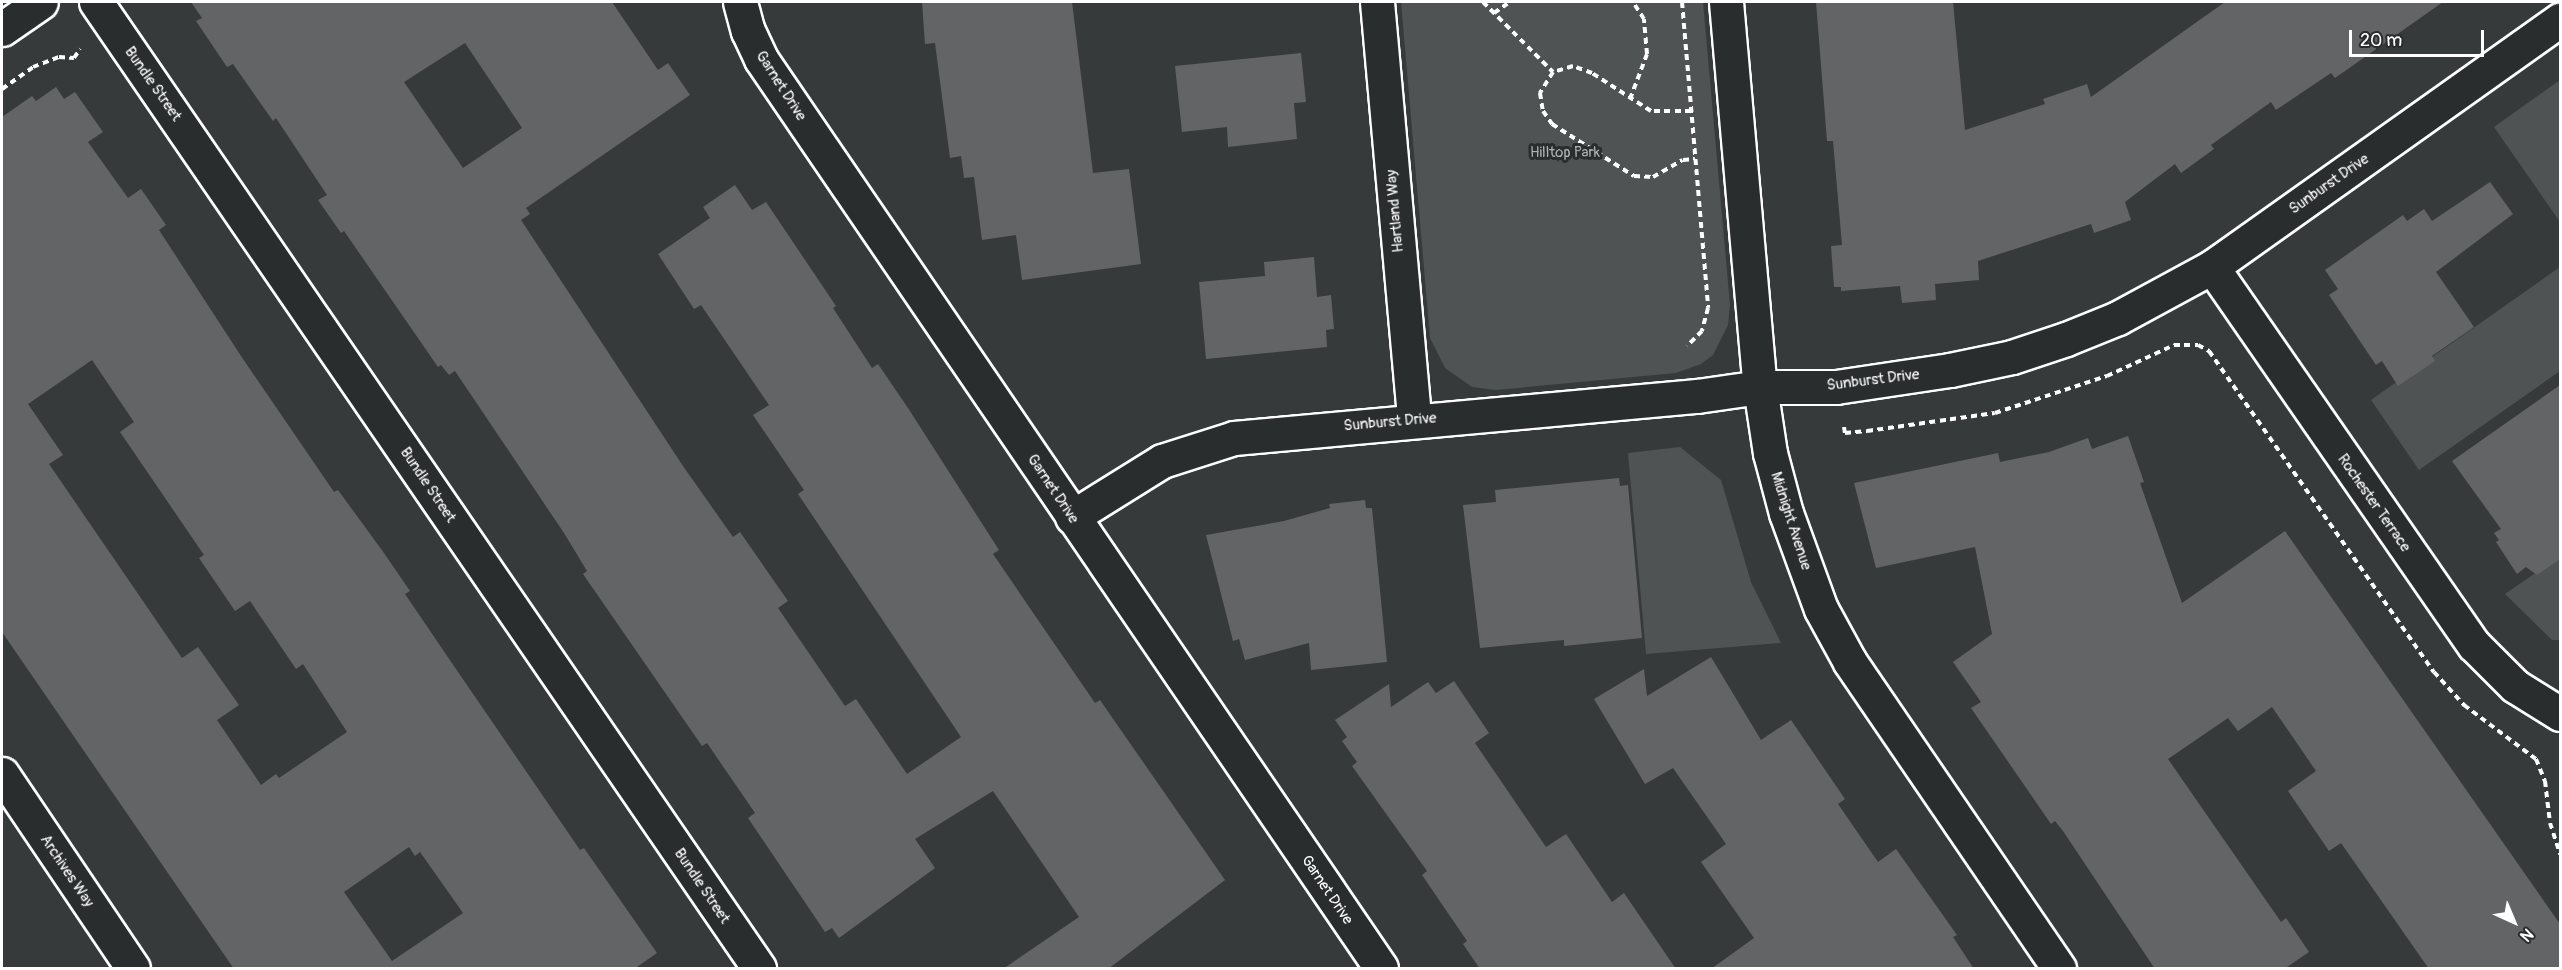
<!DOCTYPE html>
<html>
<head>
<meta charset="utf-8">
<style>
	body { margin:0 }
	#map { position:relative; width:2562px; height:970px; overflow:hidden; background:#373a3b; font-family:Pangolin,sans-serif }
	div>[style] { position:absolute }
	.green>* { inset:0; background:#505354 }
	.building>* { inset:0; background:#636465 }
	.path>* { height:4px; margin-top:-2px; transform-origin:0; background:repeating-linear-gradient(90deg,#fff 0 6px,transparent 0 10.5px) }
	.roads { filter:drop-shadow(2px 0 #fff) drop-shadow(-2px 0 #fff) drop-shadow(0 2px #fff) drop-shadow(0 -2px #fff) }
	.minor>* { height:33px; margin:-16.5px; padding:0 16.5px; transform-origin:16.5px; border-radius:16.5px; background:#2a2d2e }
	span { translate:-50% -50%; white-space:nowrap; text-align:center; line-height:1.15; -webkit-text-stroke:6px #2a2d2e; paint-order:stroke }
	.street-label { font-size:15px; color:#fff }
	.park-label { font-size:15px; color:#b0b2b2 }
	.frame { position:absolute; inset:0; border:3px solid #fff; pointer-events:none }
	.north { position:absolute; left:2484px; top:892px; width:60px; height:60px; -webkit-text-stroke:4px #2a2d2e; paint-order:stroke; rotate:136deg; font-size:16px; font-weight:700; line-height:24px; text-align:center; color:#fff }
	.north::after { content:''; display:block; margin:auto; width:21px; height:27px; background:#fff; clip-path:polygon(50% 0,100% 100%,50% 72%,0 100%) }
	.scale { position:absolute; left:2349px; top:30px; width:135px; height:27px; box-sizing:border-box; border:3px solid #fff; border-top:0; padding-left:8px; font-size:18px; line-height:21px; white-space:nowrap; color:#fff; -webkit-text-stroke:4px #2a2d2e; paint-order:stroke }
</style>
</head>
<body>
<div id="map">
	<div class="green">
		<i style="clip-path:polygon(1401px 2px,1703px 2px,1730px 305px,1728px 325px,1713px 355px,1701px 364px,1676px 373px,1496px 390px,1472px 387px,1445px 368px,1430px 338px)"></i>
		<i style="clip-path:polygon(2560px 80px,2560px 222px,2494px 127px)"></i>
		<i style="clip-path:polygon(2560px 267px,2560px 371px,2419px 470px,2371px 400px)"></i>
		<i style="clip-path:polygon(1680px 447px,1721px 480px,1751px 582px,1781px 643px,1646px 654px,1628px 453px)"></i>
		<i style="clip-path:polygon(2560px 556px,2560px 640px,2552px 640px,2505px 594px)"></i>
	</div>
	<div class="building">
		<i style="clip-path:polygon(evenodd,191px 2px,612px 2px,658px 70px,668px 63px,690px 95px,526px 208px,530px 214px,521px 220px,683px 466px,733px 537px,740px 532px,788px 601px,778px 608px,845px 706px,856px 699px,907px 774px,961px 737px,798px 494px,804px 490px,753px 415px,769px 405px,701px 305px,694px 309px,658px 254px,710px 218px,703px 207px,735px 185px,752px 210px,766px 202px,836px 306px,833px 308px,872px 368px,878px 364px,908px 408px,999px 550px,993px 554px,1049px 636px,1095px 703px,1100px 700px,1225px 880px,1108px 969px,1003px 969px,1079px 917px,993px 791px,915px 839px,935px 868px,839px 938px,832px 928px,825px 932px,748px 818px,755px 813px,707px 743px,702px 746px,583px 574px,587px 571px,564px 533px,455px 371px,449px 375px,441px 365px,438px 367px,344px 231px,341px 233px,318px 200px,327px 195px,276px 118px,273px 121px,233px 64px,227px 67px,196px 21px,202px 18px,191px 2px,465px 43px,522px 128px,463px 168px,404px 82px,465px 43px)"></i>
		<i style="clip-path:polygon(922px 2px,1072px 2px,1093px 173px,1129px 169px,1141px 264px,1022px 280px,1016px 235px,982px 240px,974px 177px,964px 178px,961px 156px,950px 158px,935px 43px,925px 44px)"></i>
		<i style="clip-path:polygon(1816px 2px,1953px 2px,1965px 130px,2045px 104px,2043px 99px,2087px 84px,2091px 97px,2225px 2px,2443px 2px,2335px 78px,2331px 73px,2276px 110px,2271px 102px,2211px 145px,2214px 149px,2181px 173px,2175px 164px,2125px 202px,2131px 220px,2094px 233px,2091px 224px,1978px 261px,1979px 280px,1935px 284px,1936px 300px,1902px 303px,1900px 286px,1841px 291px,1841px 287px,1834px 287px,1831px 246px,1842px 245px,1833px 141px,1827px 141px)"></i>
		<i style="clip-path:polygon(1301px 53px,1306px 102px,1294px 103px,1297px 139px,1228px 147px,1227px 127px,1182px 132px,1175px 66px)"></i>
		<i style="clip-path:polygon(evenodd,56px 87px,64px 99px,75px 92px,103px 132px,88px 142px,128px 198px,141px 189px,166px 225px,159px 230px,241px 356px,334px 492px,338px 490px,384px 553px,410px 591px,405px 594px,458px 672px,580px 850px,584px 848px,657px 953px,634px 969px,234px 969px,2px 632px,2px 117px,32px 96px,36px 101px,56px 87px,92px 360px,134px 422px,120px 432px,204px 555px,199px 558px,235px 611px,250px 601px,296px 669px,303px 664px,347px 732px,279px 778px,276px 774px,261px 785px,217px 720px,239px 705px,198px 647px,182px 658px,49px 464px,63px 455px,28px 404px,92px 360px,56px 87px,409px 847px,415px 856px,420px 852px,463px 913px,392px 961px,344px 892px,409px 847px)"></i>
		<i style="clip-path:polygon(2490px 182px,2513px 214px,2436px 272px,2474px 327px,2432px 356px,2435px 361px,2398px 386px,2382px 361px,2376px 365px,2329px 295px,2338px 289px,2325px 270px,2403px 215px,2407px 221px,2424px 209px,2432px 221px)"></i>
		<i style="clip-path:polygon(1314px 257px,1317px 297px,1331px 295px,1334px 329px,1326px 330px,1327px 347px,1206px 359px,1199px 282px,1265px 276px,1264px 262px)"></i>
		<i style="clip-path:polygon(2560px 385px,2560px 559px,2537px 575px,2526px 567px,2517px 574px,2496px 542px,2499px 540px,2494px 533px,2501px 529px,2452px 461px)"></i>
		<i style="clip-path:polygon(2128px 436px,2144px 482px,2140px 483px,2182px 603px,2285px 531px,2560px 924px,2560px 969px,2429px 969px,2341px 843px,2329px 851px,2288px 791px,2316px 771px,2272px 707px,2238px 731px,2228px 718px,2168px 759px,2281px 922px,2286px 918px,2309px 952px,2284px 969px,2155px 969px,2063px 831px,2055px 821px,2051px 824px,1971px 708px,1981px 702px,1953px 662px,1992px 634px,1975px 547px,1876px 568px,1854px 483px,1998px 453px,2000px 462px,2049px 452px,2088px 438px,2092px 449px)"></i>
		<i style="clip-path:polygon(1619px 478px,1620px 486px,1628px 485px,1642px 638px,1564px 646px,1564px 640px,1480px 648px,1463px 505px,1496px 502px,1495px 490px)"></i>
		<i style="clip-path:polygon(1365px 500px,1366px 508px,1372px 508px,1387px 662px,1311px 670px,1309px 643px,1245px 660px,1239px 639px,1233px 641px,1206px 535px,1284px 521px,1330px 508px,1329px 504px)"></i>
		<i style="clip-path:polygon(1711px 657px,1761px 740px,1791px 720px,1845px 799px,1838px 804px,1878px 862px,1896px 849px,1957px 935px,1953px 937px,1974px 969px,1711px 969px,1754px 938px,1701px 862px,1726px 844px,1673px 768px,1645px 784px,1594px 699px,1644px 669px,1647px 696px)"></i>
		<i style="clip-path:polygon(1454px 681px,1489px 733px,1475px 743px,1546px 847px,1566px 834px,1612px 902px,1624px 893px,1676px 969px,1480px 969px,1463px 944px,1467px 941px,1422px 875px,1427px 871px,1352px 766px,1357px 762px,1342px 741px,1347px 737px,1335px 720px,1389px 684px,1391px 707px,1428px 682px,1436px 693px)"></i>
	</div>
	<div class="path">
		<i style="left:1483px;top:2px;width:99px;rotate:45deg"></i>
		<i style="left:1682px;top:2px;width:307px;rotate:85.1deg"></i>
		<i style="left:1708px;top:308px;width:24px;rotate:105deg"></i>
		<i style="left:1702px;top:331px;width:21px;rotate:135deg"></i>
		<i style="left:1494px;top:13px;width:19px;rotate:-35deg"></i>
		<i style="left:2px;top:89px;width:38px;rotate:-35deg"></i>
		<i style="left:33px;top:67px;width:28px;rotate:-21deg"></i>
		<i style="left:59px;top:57px;width:15px;rotate:4deg"></i>
		<i style="left:74px;top:58px;width:11px;rotate:-56deg"></i>
		<i style="left:1630px;top:99px;width:48px;rotate:-69.3deg"></i>
		<i style="left:1647px;top:54px;width:35px;rotate:-95deg"></i>
		<i style="left:1644px;top:19px;width:20px;rotate:-123deg"></i>
		<i style="left:1691px;top:111px;width:40px;rotate:180deg"></i>
		<i style="left:1651px;top:111px;width:70px;rotate:-147.2deg"></i>
		<i style="left:1592px;top:73px;width:20px;rotate:-160deg"></i>
		<i style="left:1573px;top:66px;width:21px;rotate:163deg"></i>
		<i style="left:1553px;top:72px;width:25px;rotate:122deg"></i>
		<i style="left:1540px;top:93px;width:18px;rotate:81deg"></i>
		<i style="left:1543px;top:111px;width:16px;rotate:55deg"></i>
		<i style="left:1552px;top:124px;width:97px;rotate:32.4deg"></i>
		<i style="left:1634px;top:176px;width:19px;rotate:3deg"></i>
		<i style="left:1653px;top:177px;width:34px;rotate:-30deg"></i>
		<i style="left:1683px;top:160px;width:12px;rotate:-5deg"></i>
		<i style="left:1844px;top:427px;width:6px;rotate:81deg"></i>
		<i style="left:1845px;top:433px;width:22px;rotate:-5deg"></i>
		<i style="left:1867px;top:431px;width:129px;rotate:-8deg"></i>
		<i style="left:1995px;top:413px;width:118px;rotate:-18.3deg"></i>
		<i style="left:2107px;top:376px;width:74px;rotate:-24.8deg"></i>
		<i style="left:2174px;top:345px;width:24px"></i>
		<i style="left:2198px;top:345px;width:13px;rotate:29deg"></i>
		<i style="left:2209px;top:351px;width:392px;rotate:55deg"></i>
		<i style="left:2434px;top:672px;width:45px;rotate:47.7deg"></i>
		<i style="left:2464px;top:705px;width:90px;rotate:36.9deg"></i>
		<i style="left:2536px;top:759px;width:24px;rotate:68deg"></i>
		<i style="left:2545px;top:781px;width:42px;rotate:83.2deg"></i>
		<i style="left:2550px;top:823px;width:33px;rotate:72deg"></i>
	</div>
	<div class="roads">
		<div class="minor">
			<i style="left:96px;top:2px;width:1172px;rotate:55.54deg"></i>
			<i style="left:740px;top:2px;width:30px;rotate:75deg"></i>
			<i style="left:748px;top:31px;width:31px;rotate:65deg"></i>
			<i style="left:761px;top:59px;width:1100px;rotate:55.7deg"></i>
			<i style="left:1377px;top:2px;width:420px;rotate:84.9deg"></i>
			<i style="left:1726px;top:2px;width:386px;rotate:85deg"></i>
			<i style="left:1760px;top:387px;width:67px;rotate:81.4deg"></i>
			<i style="left:1770px;top:453px;width:62px;rotate:75.1deg"></i>
			<i style="left:1786px;top:513px;width:102px;rotate:70deg"></i>
			<i style="left:1821px;top:609px;width:60px;rotate:61.3deg"></i>
			<i style="left:1850px;top:662px;width:371px;rotate:55.7deg"></i>
			<i style="left:2px;top:29px;width:47px;rotate:-34.7deg"></i>
			<i style="left:2212px;top:267px;width:460px;rotate:55.3deg"></i>
			<i style="left:2474px;top:645px;width:58px;rotate:45deg"></i>
			<i style="left:2515px;top:686px;width:53px;rotate:31.9deg"></i>
			<i style="left:1072px;top:517px;width:106px;rotate:-31.9deg"></i>
			<i style="left:1162px;top:461px;width:76px;rotate:-17.7deg"></i>
			<i style="left:1234px;top:438px;width:465px;rotate:-5.2deg"></i>
			<i style="left:1697px;top:396px;width:64px;rotate:-8.1deg"></i>
			<i style="left:1760px;top:387px;width:76px"></i>
			<i style="left:1836px;top:387px;width:115px;rotate:-8.5deg"></i>
			<i style="left:1950px;top:370px;width:63px;rotate:-11.8deg"></i>
			<i style="left:2012px;top:357px;width:57px;rotate:-18.4deg"></i>
			<i style="left:2066px;top:339px;width:56px;rotate:-22deg"></i>
			<i style="left:2118px;top:318px;width:107px;rotate:-28.5deg"></i>
			<i style="left:2212px;top:267px;width:427px;rotate:-35.4deg"></i>
			<i style="left:2px;top:774px;width:234px;rotate:56deg"></i>
		</div>
	</div>
	<div class="street-label">
		<span style="left:153px;top:84px;rotate:55deg">Bundle Street</span>
		<span style="left:781px;top:86px;rotate:57deg">Garnet Drive</span>
		<span style="left:2329px;top:184px;rotate:-35deg">Sunburst Drive</span>
		<span style="left:1395px;top:211px;rotate:-95deg">Hartland Way</span>
		<span style="left:1873px;top:380px;rotate:-7deg">Sunburst Drive</span>
		<span style="left:1390px;top:422px;rotate:-5deg">Sunburst Drive</span>
		<span style="left:428px;top:485px;rotate:56deg">Bundle Street</span>
		<span style="left:1053px;top:489px;rotate:56deg">Garnet Drive</span>
		<span style="left:2374px;top:503px;rotate:55deg">Rochester Terrace</span>
		<span style="left:1791px;top:521px;rotate:72deg">Midnight Avenue</span>
		<span style="left:67px;top:871px;rotate:56deg">Archives Way</span>
		<span style="left:702px;top:886px;rotate:56deg">Bundle Street</span>
		<span style="left:1327px;top:890px;rotate:56deg">Garnet Drive</span>
	</div>
	<div class="park-label">
		<span style="left:1565px;top:153px">Hilltop Park</span>
	</div>
	<div class="frame"></div>
	<div class="north">N</div>
	<div class="scale">20 m</div>
</div>
</body>
</html>
